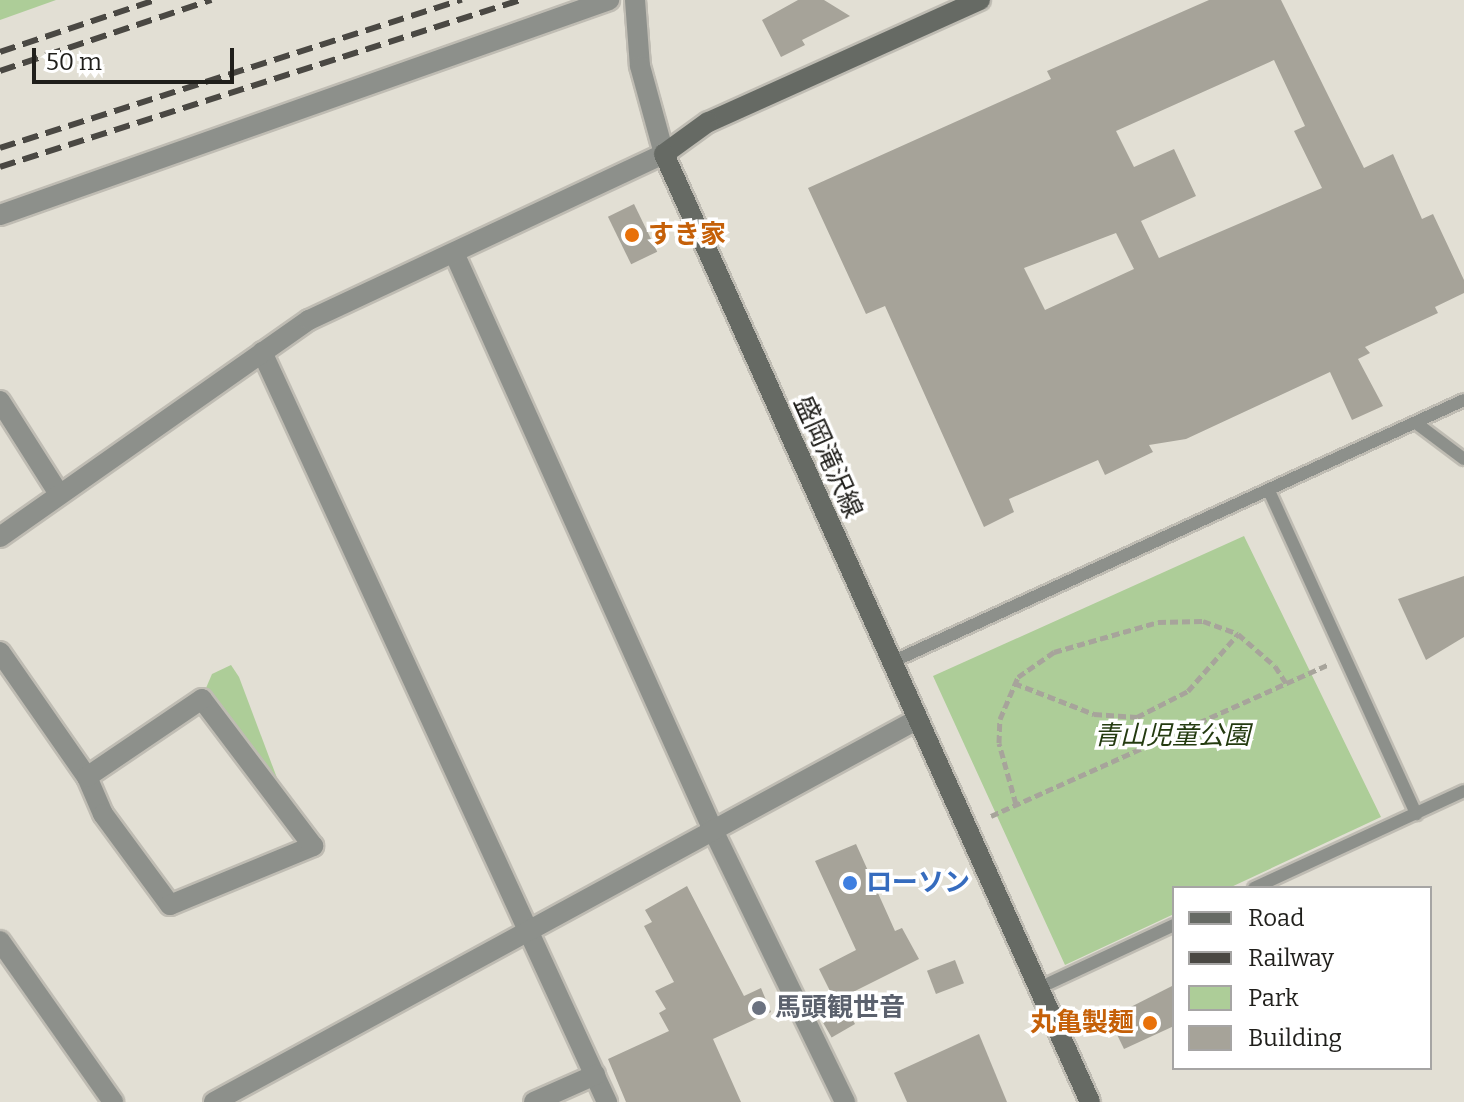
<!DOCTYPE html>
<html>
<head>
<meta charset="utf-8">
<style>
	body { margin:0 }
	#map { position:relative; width:1464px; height:1102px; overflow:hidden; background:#e2dfd4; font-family:Bitter,"Noto Sans JP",serif }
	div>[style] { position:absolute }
	.green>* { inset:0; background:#adcd98 }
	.building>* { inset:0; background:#a6a399; transform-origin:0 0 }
	.path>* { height:5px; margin-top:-2.5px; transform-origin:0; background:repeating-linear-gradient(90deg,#a7a49b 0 8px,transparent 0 12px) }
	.roads { filter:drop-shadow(2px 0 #bfbcb3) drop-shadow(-2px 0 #bfbcb3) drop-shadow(0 2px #bfbcb3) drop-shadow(0 -2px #bfbcb3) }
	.service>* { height:12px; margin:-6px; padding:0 6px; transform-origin:6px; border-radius:6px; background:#8d908b }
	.minor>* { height:20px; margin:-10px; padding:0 10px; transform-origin:10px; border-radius:10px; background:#8d908b }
	.tertiary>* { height:20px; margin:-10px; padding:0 10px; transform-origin:10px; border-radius:10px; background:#8d908b }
	.secondary>* { height:20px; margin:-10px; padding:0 10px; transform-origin:10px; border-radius:10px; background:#666a64 }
	.rail>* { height:6px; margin-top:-3px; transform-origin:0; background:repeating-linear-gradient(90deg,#4a4843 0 16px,transparent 0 24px) }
	.dots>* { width:22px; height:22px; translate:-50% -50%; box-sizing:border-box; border:4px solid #fff; border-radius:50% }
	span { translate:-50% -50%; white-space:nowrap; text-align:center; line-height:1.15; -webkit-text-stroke:7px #fff; paint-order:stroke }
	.food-label { font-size:26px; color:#c56008; font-weight:700 }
	.left { translate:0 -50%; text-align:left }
	.right { translate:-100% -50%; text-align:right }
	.street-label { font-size:26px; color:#201f1b }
	.park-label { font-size:26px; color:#243b10; font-style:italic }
	.shop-label { font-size:26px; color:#366cbe; font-weight:700 }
	.worship-label { font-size:26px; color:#5b616d; font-weight:700 }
	.legend { position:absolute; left:1172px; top:886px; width:260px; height:184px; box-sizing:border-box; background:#fff; border:2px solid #a6a5a4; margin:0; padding:10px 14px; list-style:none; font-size:24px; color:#201f1b }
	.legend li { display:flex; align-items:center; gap:16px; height:40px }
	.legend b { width:40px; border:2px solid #a6a5a4 }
	.scale { position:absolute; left:32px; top:48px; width:202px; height:36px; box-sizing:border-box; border:4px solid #201f1b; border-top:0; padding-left:10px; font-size:24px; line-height:28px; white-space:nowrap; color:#201f1b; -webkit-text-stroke:6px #fff; paint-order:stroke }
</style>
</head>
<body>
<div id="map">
	<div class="green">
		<i style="clip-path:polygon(0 0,56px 0,0 20px)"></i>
		<i style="clip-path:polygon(1244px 536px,1381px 817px,1229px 888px,1174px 888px,1174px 914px,1065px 965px,933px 676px)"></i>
		<i style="clip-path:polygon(231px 665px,239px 677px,283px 794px,206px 688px,212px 674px)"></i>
	</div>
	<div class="building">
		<i style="clip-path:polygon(798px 0,824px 0,850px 16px,802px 40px,805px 45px,781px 57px,762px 20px)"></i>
		<i style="clip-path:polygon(evenodd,1209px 0,1281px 0,1364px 168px,1393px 154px,1422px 219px,1433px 214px,1464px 280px,1464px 293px,1435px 307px,1438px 313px,1365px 347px,1370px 353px,1358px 359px,1383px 406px,1352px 420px,1330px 372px,1186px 439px,1149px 445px,1153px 452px,1105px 475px,1098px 460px,1009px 499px,1014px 512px,984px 527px,885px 306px,866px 314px,808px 188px,1051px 79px,1047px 71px,1209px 0,1274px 60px,1305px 126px,1294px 131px,1322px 188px,1159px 258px,1141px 221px,1196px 196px,1174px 149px,1134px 167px,1116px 131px,1274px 60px,1209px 0,1116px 233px,1134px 269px,1045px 310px,1024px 268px,1116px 233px)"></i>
		<i style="left:634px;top:204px;width:53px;height:29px;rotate:64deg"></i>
		<i style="clip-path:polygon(1464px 576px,1464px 637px,1426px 660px,1398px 599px)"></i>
		<i style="clip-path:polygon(856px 844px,895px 931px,902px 928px,919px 959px,835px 1001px,819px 969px,856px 950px,815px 861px)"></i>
		<i style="clip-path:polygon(687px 886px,744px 996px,761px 988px,771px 1012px,713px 1039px,741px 1102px,626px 1102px,608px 1059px,669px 1031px,659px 1013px,666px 1009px,655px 991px,674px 982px,644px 926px,652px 922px,645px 910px)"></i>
		<i style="left:955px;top:960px;width:25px;height:30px;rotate:69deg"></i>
		<i style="clip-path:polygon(1174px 985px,1174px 1026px,1124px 1049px,1109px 1018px)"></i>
		<i style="left:844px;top:1005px;width:22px;height:27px;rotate:60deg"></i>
		<i style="clip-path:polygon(979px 1034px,1007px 1102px,907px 1102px,894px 1073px)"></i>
	</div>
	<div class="path">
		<i style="left:1014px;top:683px;width:86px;rotate:21.2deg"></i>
		<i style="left:1094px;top:714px;width:43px;rotate:4deg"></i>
		<i style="left:1137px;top:717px;width:57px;rotate:-27deg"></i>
		<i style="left:1188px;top:691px;width:76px;rotate:-48.7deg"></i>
		<i style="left:1016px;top:804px;width:63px;rotate:-105.6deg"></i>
		<i style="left:999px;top:743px;width:24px;rotate:-88deg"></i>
		<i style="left:1000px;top:719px;width:46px;rotate:-66.8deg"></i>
		<i style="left:1018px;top:677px;width:44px;rotate:-34.8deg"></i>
		<i style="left:1054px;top:652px;width:108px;rotate:-16.1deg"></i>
		<i style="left:1158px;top:622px;width:45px;rotate:-1.3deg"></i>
		<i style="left:1203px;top:621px;width:37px;rotate:20deg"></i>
		<i style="left:1238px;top:634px;width:49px;rotate:40.9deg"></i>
		<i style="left:1275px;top:666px;width:20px;rotate:57deg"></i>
		<i style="left:991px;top:816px;width:371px;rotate:-24.2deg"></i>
	</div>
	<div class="roads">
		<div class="service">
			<i style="left:1416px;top:423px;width:60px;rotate:36.9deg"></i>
			<i style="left:1270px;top:493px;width:353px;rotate:65.5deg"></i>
			<i style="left:892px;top:662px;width:629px;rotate:-24.61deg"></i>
			<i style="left:1254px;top:888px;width:231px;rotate:-24.8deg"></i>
			<i style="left:1039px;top:988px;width:149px;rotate:-25deg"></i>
		</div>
		<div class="minor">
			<i style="left:0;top:215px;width:646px;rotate:-19.44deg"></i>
			<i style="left:455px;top:255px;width:628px;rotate:65.84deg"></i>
			<i style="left:712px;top:828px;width:305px;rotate:64.1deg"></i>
			<i style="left:262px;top:352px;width:826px;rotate:65.3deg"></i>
			<i style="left:0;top:401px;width:110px;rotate:57.6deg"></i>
			<i style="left:0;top:537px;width:378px;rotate:-35.1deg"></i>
			<i style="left:309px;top:320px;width:392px;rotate:-25.1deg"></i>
			<i style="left:0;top:652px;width:152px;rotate:55.2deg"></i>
			<i style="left:87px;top:777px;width:40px;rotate:66.6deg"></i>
			<i style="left:103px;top:814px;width:113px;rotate:53.6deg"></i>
			<i style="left:170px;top:905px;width:155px;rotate:-22.4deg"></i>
			<i style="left:313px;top:846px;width:184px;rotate:-127.1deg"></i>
			<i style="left:202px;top:699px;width:139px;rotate:145.9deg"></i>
			<i style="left:0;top:941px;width:197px;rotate:54.9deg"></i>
			<i style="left:214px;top:1102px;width:801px;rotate:-28.55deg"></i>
			<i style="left:534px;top:1102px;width:67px;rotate:-23.9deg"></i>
		</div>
		<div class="tertiary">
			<i style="left:635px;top:0;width:66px;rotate:85.7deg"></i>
			<i style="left:640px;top:66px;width:91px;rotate:74.7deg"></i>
		</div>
		<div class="secondary">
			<i style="left:980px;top:0;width:298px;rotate:155.8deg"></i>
			<i style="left:708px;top:122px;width:54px;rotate:144deg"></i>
			<i style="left:664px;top:154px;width:1039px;rotate:65.8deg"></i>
		</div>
	</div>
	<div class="rail">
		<i style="left:0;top:52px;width:163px;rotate:-18.5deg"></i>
		<i style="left:0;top:71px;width:223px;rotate:-18.6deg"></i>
		<i style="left:0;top:148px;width:485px;rotate:-17.8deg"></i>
		<i style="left:0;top:167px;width:546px;rotate:-17.8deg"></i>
	</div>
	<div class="dots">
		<i style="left:632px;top:235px;background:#e8710a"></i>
		<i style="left:850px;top:883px;background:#3f7fe0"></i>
		<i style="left:759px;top:1008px;background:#6b7280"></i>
		<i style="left:1150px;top:1023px;background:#e8710a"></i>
	</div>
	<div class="food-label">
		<span class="left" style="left:648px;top:235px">すき家</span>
		<span class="right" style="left:1134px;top:1023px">丸亀製麺</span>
	</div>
	<div class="street-label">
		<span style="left:828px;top:457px;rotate:66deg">盛岡滝沢線</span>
	</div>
	<div class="park-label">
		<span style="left:1172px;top:736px">青山児童公園</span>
	</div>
	<div class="shop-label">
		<span class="left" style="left:866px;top:883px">ローソン</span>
	</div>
	<div class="worship-label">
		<span class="left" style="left:775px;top:1008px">馬頭観世音</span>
	</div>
	<ul class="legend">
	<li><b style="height:10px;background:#666a64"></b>Road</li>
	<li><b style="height:10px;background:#4a4843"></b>Railway</li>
	<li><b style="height:22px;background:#adcd98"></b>Park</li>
	<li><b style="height:22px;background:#a6a399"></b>Building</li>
	</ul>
	<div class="scale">50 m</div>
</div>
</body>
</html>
